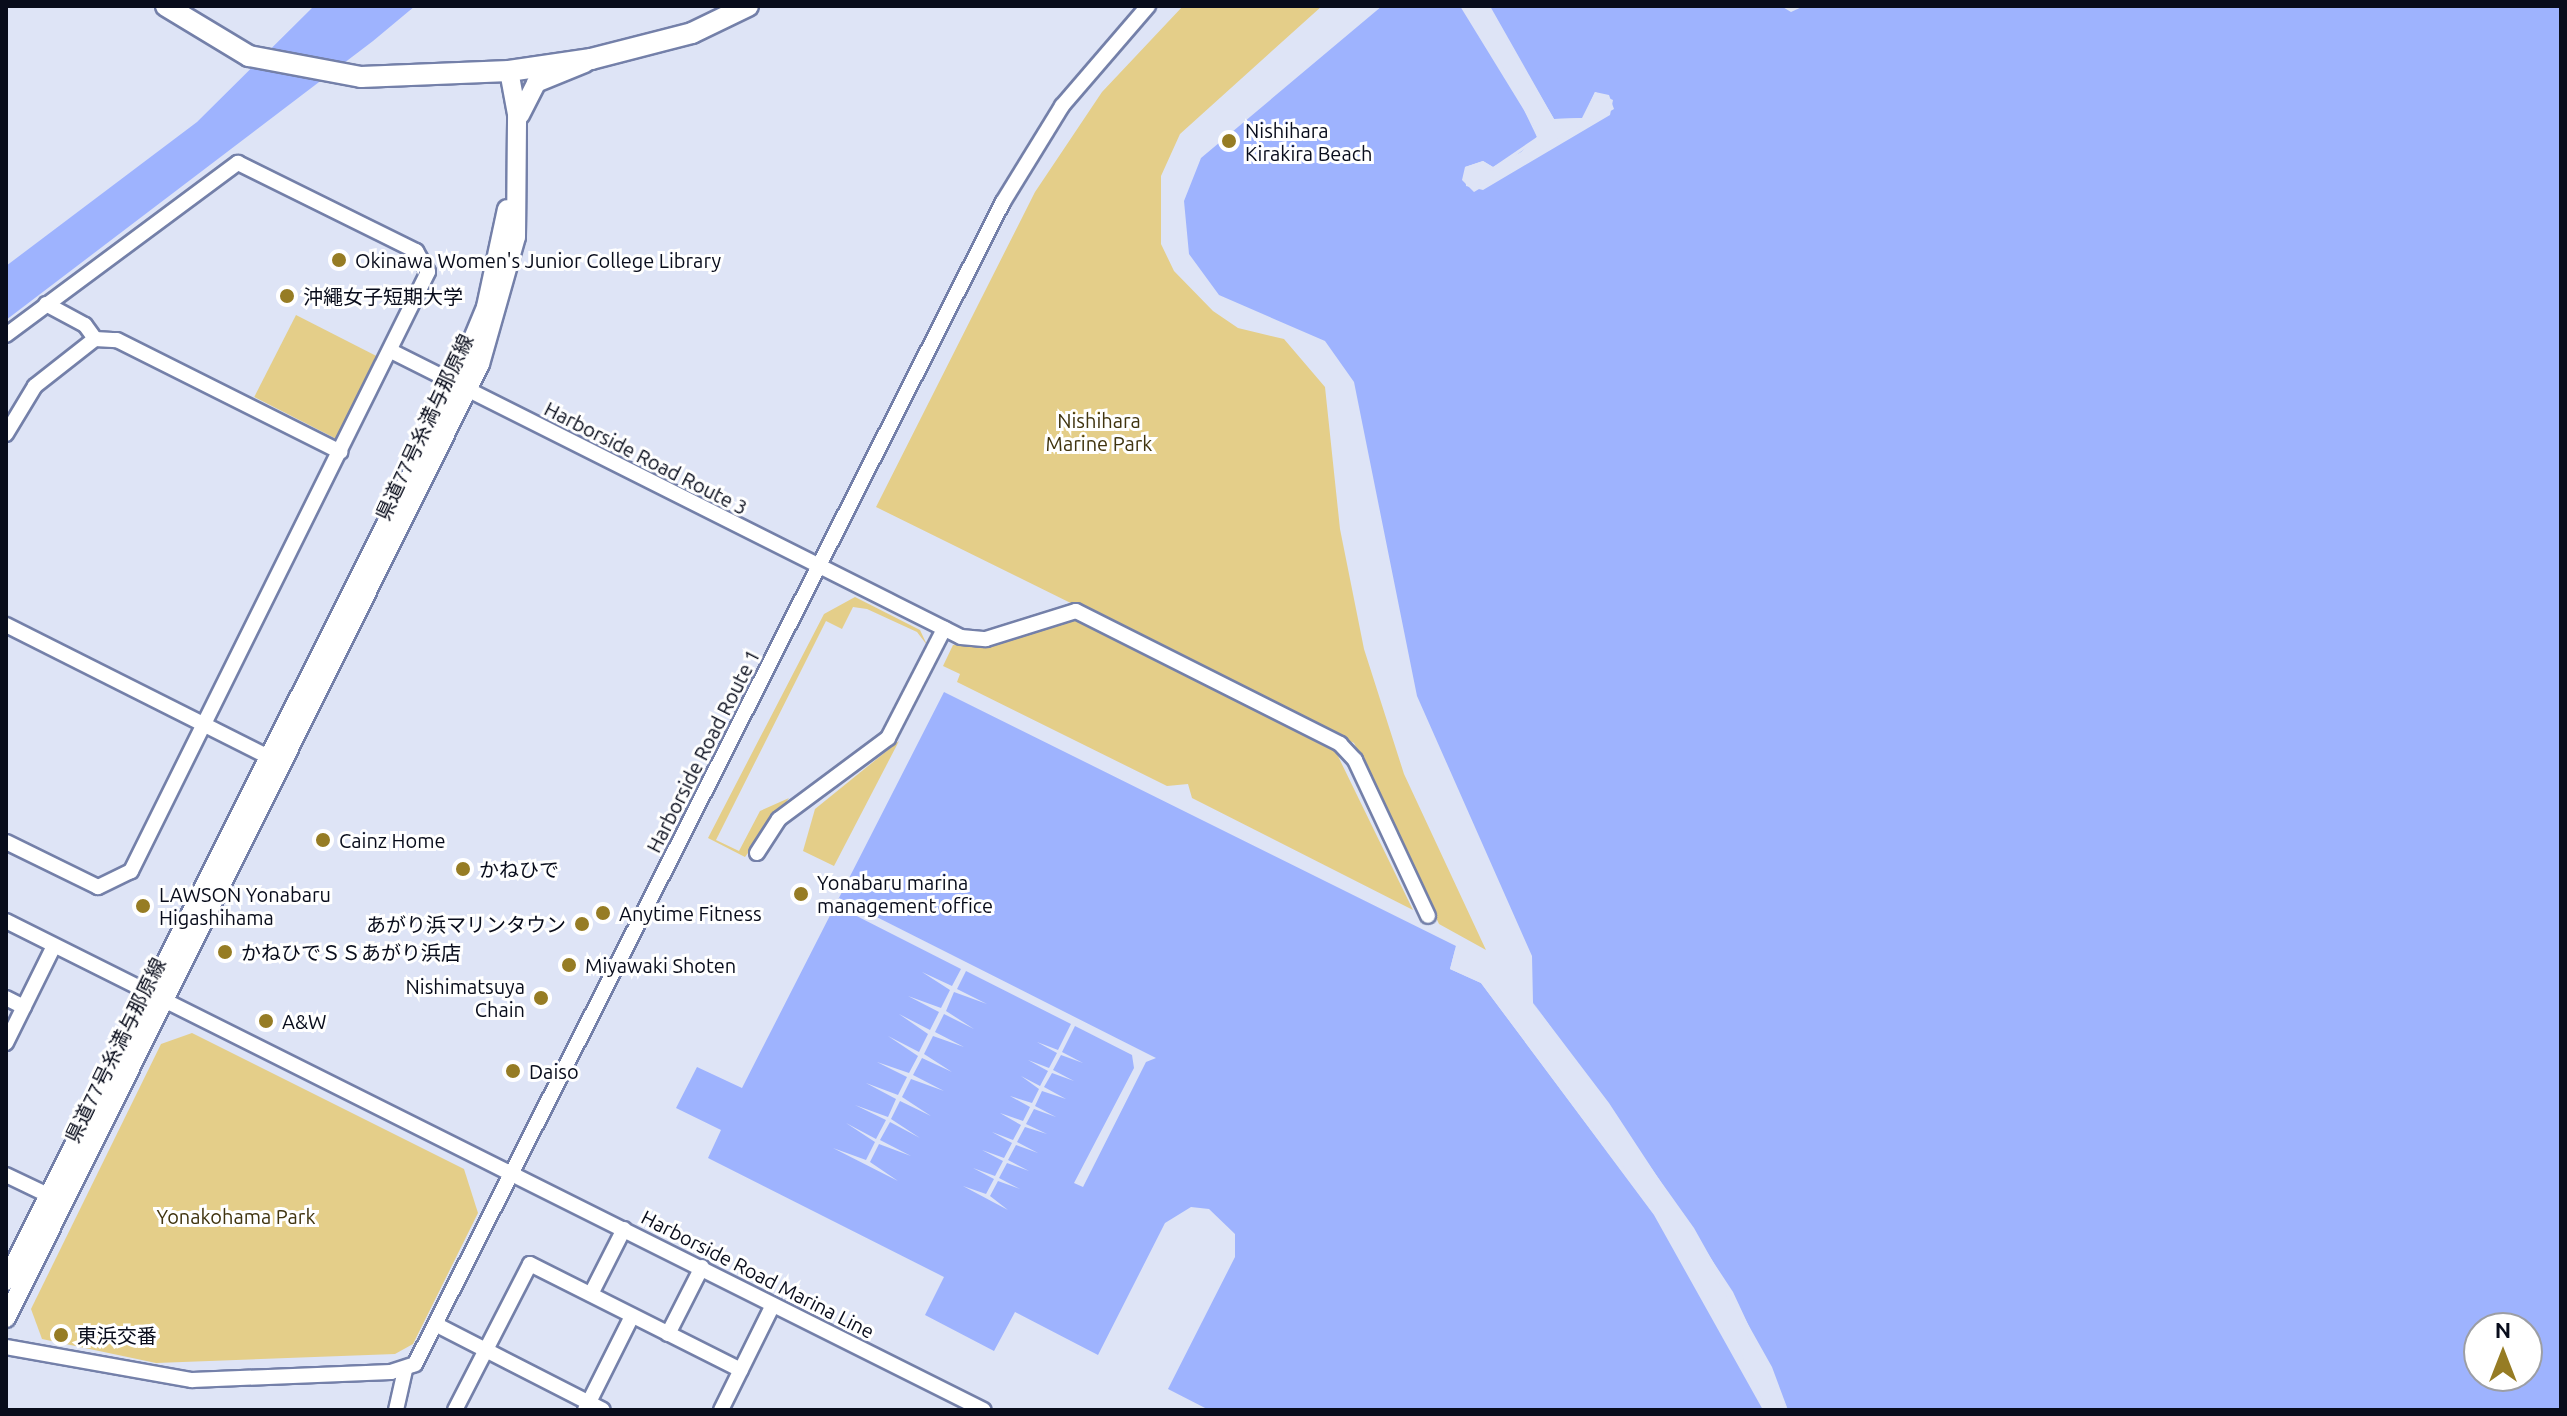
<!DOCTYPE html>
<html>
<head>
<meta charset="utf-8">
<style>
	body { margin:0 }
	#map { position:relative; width:2567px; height:1416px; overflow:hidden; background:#dee4f6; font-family:Ubuntu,"Noto Sans JP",sans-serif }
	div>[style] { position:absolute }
	.green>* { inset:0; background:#e4ce89; transform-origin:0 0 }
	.water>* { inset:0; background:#9eb3fe }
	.pier>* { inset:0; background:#dee4f6 }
	.roads { filter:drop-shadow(2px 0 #7480a9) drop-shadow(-2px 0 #7480a9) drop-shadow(0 2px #7480a9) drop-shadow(0 -2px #7480a9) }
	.tertiary>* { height:14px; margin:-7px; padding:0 7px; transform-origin:7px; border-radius:7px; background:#fff }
	.primary>* { height:18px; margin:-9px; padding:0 9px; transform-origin:9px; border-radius:9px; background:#fff }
	.trunk>* { height:20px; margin:-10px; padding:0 10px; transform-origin:10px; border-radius:10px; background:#fff }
	.dots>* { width:22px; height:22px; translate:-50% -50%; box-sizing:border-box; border:4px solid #fff; border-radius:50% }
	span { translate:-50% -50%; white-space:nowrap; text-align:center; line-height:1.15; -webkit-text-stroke:6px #fff; paint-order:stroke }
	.poi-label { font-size:20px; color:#080c1b }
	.left { translate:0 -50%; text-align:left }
	.right { translate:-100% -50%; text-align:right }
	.park-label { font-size:20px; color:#40340f }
	.street-label { font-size:20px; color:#080c1b }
	.frame { position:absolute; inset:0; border:8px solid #080c1b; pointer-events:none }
	.north { position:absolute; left:2463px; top:1312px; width:80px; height:80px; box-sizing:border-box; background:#fff; border:2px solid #9c9ea4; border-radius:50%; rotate:0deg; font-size:22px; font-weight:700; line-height:32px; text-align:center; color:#080c1b }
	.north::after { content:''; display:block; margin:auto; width:28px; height:36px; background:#967c24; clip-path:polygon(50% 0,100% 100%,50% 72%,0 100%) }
</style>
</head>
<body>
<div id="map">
	<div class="green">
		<i style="clip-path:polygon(1183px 6px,1322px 6px,1180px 134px,1161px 176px,1161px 244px,1174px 271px,1213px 311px,1238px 328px,1284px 339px,1325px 387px,1340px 529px,1364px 649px,1404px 774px,1486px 950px,1439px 924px,1354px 743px,876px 507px,1035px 192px,1102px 92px)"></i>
		<i style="left:296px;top:315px;width:93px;height:92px;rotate:27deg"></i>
		<i style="clip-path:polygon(855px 597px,920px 630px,927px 645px,917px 632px,867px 609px,853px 607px,842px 629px,826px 621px,716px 840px,739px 851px,760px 811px,789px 798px,745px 857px,708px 838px,824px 614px)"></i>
		<i style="clip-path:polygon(1055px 620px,1079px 621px,1336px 752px,1413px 910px,1192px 798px,1188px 784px,1167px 786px,957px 682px,960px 674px,943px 666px,953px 645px,991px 647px)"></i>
		<i style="clip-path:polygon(899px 741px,834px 866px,803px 851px,815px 809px)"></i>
		<i style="clip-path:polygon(192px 1033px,464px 1169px,478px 1213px,413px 1344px,395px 1354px,156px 1363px,42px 1339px,31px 1309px,161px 1044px)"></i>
	</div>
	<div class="water">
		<i style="clip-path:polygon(415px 6px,373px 41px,6px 320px,6px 266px,197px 122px,313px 7px)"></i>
		<i style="clip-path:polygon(evenodd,1382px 6px,1460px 6px,1533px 125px,1537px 137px,1521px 152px,1493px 167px,1483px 161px,1465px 167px,1466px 186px,1483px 190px,1610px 115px,1613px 100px,1595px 92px,1583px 118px,1554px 119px,1490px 6px,1781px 6px,1791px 12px,1804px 6px,2561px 6px,2561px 1410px,1788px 1410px,1733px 1292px,1609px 1103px,1533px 1003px,1532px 956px,1417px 696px,1354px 382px,1325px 341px,1219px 295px,1189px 254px,1184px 201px,1201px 158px,1382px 6px,2479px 1328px,2527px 1328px,2527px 1376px,2479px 1376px,2479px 1328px)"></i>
		<i style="clip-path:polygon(944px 692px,1456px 946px,1450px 969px,1481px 983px,1654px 1215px,1763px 1410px,1209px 1410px,1168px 1389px,1235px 1257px,1235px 1234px,1209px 1209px,1191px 1207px,1165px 1223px,1098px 1355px,1015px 1312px,994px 1351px,925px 1315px,944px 1277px,708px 1158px,721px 1130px,676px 1108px,697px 1067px,742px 1088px)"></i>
	</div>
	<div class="pier">
		<i style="clip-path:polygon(1496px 20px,1554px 119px,1582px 118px,1595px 92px,1609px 95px,1614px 109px,1474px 192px,1462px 180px,1465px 167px,1483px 161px,1493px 167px,1537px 137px,1501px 62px,1540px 138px,1494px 171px,1473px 165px,1466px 179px,1475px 187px,1610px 108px,1596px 96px,1585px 121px,1567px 127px,1551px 122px)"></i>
		<i style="clip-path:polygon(839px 898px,1156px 1058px,1146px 1062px,1083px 1187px,1074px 1183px,1134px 1068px,1132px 1055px,1075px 1026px,1062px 1052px,1083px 1063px,1061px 1055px,1053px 1070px,1074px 1081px,1052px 1073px,1044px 1087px,1066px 1099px,1042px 1091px,1035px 1106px,1056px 1117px,1034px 1109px,1026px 1124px,1047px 1134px,1025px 1127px,1017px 1142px,1038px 1153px,1016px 1145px,1008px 1160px,1029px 1171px,1007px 1163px,999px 1178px,1020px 1189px,998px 1181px,990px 1196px,1008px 1210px,963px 1186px,986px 1194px,994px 1179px,973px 1168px,995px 1176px,1003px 1161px,982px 1150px,1004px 1158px,1012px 1143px,992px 1132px,1013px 1140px,1021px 1125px,1000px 1113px,1023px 1121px,1030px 1107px,1010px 1096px,1032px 1103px,1039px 1089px,1021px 1076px,1040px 1086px,1048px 1071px,1028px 1060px,1049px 1068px,1057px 1053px,1037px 1042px,1058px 1050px,1071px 1024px,966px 971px,957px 989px,987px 1004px,954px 992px,946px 1011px,974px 1029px,944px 1014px,935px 1032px,964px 1047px,933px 1036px,924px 1054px,952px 1072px,922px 1058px,913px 1075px,944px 1091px,911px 1079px,902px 1097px,931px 1116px,900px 1101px,891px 1119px,920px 1138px,890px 1122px,880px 1140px,911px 1156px,879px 1144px,870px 1162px,898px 1181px,833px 1148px,866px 1160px,875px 1142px,846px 1123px,876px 1139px,886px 1120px,855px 1105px,888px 1117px,896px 1099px,866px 1083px,898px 1095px,907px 1077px,877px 1062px,909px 1073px,918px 1056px,888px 1036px,919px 1052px,928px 1034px,899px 1014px,930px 1030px,939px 1012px,908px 996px,941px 1008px,950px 990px,922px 972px,952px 986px,961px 969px,835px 905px)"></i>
		<i style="clip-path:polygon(1456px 946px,1454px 967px,1484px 980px,1657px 1212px,1739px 1349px,1767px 1410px,1654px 1214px,1481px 983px,1450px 969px)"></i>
		<i style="clip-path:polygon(1530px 998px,1694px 1228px,1772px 1367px,1788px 1410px,1691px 1230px)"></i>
	</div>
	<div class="roads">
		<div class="tertiary">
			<i style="left:46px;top:304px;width:44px;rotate:28.3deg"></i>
			<i style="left:85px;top:325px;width:17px;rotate:54deg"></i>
			<i style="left:6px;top:335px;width:289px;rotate:-36.6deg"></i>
			<i style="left:238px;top:163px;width:199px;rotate:26.3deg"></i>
			<i style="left:416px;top:251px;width:24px;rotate:60deg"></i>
			<i style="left:428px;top:272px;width:669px;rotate:116.37deg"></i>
			<i style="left:131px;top:871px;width:37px;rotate:154deg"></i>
			<i style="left:98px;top:887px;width:102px;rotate:-153.9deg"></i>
			<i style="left:393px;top:352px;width:635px;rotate:26.65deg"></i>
			<i style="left:961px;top:637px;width:25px;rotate:5deg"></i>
			<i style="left:986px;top:639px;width:94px;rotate:-17.3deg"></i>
			<i style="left:1076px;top:611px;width:296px;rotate:26.7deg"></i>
			<i style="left:1340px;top:744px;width:22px;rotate:47deg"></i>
			<i style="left:1355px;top:760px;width:172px;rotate:64.9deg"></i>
			<i style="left:6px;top:434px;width:56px;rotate:-58.9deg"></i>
			<i style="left:35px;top:386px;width:76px;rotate:-38.1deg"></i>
			<i style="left:95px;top:339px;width:22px;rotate:3deg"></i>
			<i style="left:117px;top:340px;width:250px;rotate:26.6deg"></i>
			<i style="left:6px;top:625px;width:293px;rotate:26.7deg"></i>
			<i style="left:757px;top:853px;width:40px;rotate:-57.1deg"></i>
			<i style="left:779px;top:819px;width:136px;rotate:-36.6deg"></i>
			<i style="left:888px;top:738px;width:123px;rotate:-62.8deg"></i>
			<i style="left:6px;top:921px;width:1093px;rotate:26.57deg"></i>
			<i style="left:6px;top:998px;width:20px;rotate:27deg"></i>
			<i style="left:6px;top:1043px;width:108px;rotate:-63.7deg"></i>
			<i style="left:6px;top:1175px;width:49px;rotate:25.5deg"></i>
			<i style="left:591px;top:1294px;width:73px;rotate:-63.1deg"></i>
			<i style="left:437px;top:1325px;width:186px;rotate:27.1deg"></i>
			<i style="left:668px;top:1334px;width:75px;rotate:-63.1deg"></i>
			<i style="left:6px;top:1347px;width:189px;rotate:10.1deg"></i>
			<i style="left:192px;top:1380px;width:199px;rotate:-2.3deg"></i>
			<i style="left:391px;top:1372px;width:25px;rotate:-18deg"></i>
			<i style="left:415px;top:1364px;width:1302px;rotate:-63.16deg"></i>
			<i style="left:1003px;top:202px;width:113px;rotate:-58.4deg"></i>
			<i style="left:1062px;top:106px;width:132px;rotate:-49.3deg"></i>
			<i style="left:396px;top:1410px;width:41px;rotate:-77.3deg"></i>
			<i style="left:455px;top:1410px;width:164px;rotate:-62.8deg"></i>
			<i style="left:530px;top:1264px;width:236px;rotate:26.7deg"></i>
			<i style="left:585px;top:1410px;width:105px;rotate:-63.4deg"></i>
			<i style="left:721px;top:1410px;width:117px;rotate:-63.7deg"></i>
		</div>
		<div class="primary">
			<i style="left:520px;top:115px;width:36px;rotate:-63deg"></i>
			<i style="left:536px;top:83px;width:53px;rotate:-22.2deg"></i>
			<i style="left:6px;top:1281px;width:974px;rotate:-63.33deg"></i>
			<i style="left:443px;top:411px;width:113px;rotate:-67.5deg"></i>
			<i style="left:486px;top:307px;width:100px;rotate:-77.9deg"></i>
			<i style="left:6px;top:1318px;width:1065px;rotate:-63.58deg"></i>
			<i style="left:480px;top:364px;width:132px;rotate:-74.2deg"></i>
			<i style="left:516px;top:237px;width:123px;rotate:-89.5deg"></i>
			<i style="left:517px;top:114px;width:44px;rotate:-100.5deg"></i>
		</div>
		<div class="trunk">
			<i style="left:166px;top:6px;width:97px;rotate:31.1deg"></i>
			<i style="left:249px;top:56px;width:114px;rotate:10.6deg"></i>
			<i style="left:361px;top:77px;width:148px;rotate:-2.3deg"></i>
			<i style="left:509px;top:71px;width:83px;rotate:-8.3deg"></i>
			<i style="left:591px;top:59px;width:104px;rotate:-14.4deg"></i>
			<i style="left:692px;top:33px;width:62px;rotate:-25.7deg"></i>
		</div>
	</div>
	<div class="dots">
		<i style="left:1229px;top:141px;background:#967c24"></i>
		<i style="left:339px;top:260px;background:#967c24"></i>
		<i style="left:287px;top:296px;background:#967c24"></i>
		<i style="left:323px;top:840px;background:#967c24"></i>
		<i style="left:463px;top:869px;background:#967c24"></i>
		<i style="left:801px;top:894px;background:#967c24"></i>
		<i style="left:143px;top:906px;background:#967c24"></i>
		<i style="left:603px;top:913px;background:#967c24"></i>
		<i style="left:582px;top:924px;background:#967c24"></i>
		<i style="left:225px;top:952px;background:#967c24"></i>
		<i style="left:569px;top:965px;background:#967c24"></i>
		<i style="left:541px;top:998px;background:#967c24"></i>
		<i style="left:266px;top:1021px;background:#967c24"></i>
		<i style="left:513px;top:1071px;background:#967c24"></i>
		<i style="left:61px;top:1335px;background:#967c24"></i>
	</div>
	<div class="poi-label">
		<span class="left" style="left:1245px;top:142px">Nishihara<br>Kirakira Beach</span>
		<span class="left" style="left:355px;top:260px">Okinawa Women's Junior College Library</span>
		<span class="left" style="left:303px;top:296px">沖繩女子短期大学</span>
		<span class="left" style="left:339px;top:840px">Cainz Home</span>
		<span class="left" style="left:479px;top:869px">かねひで</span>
		<span class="left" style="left:817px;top:894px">Yonabaru marina<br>management office</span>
		<span class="left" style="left:159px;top:906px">LAWSON Yonabaru<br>Higashihama</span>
		<span class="left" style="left:619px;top:913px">Anytime Fitness</span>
		<span class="right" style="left:566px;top:924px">あがり浜マリンタウン</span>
		<span class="left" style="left:241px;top:952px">かねひでＳＳあがり浜店</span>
		<span class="left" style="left:585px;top:965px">Miyawaki Shoten</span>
		<span class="right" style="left:525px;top:998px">Nishimatsuya<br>Chain</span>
		<span class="left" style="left:282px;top:1021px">A&amp;W</span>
		<span class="left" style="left:529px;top:1071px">Daiso</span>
		<span class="left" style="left:77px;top:1335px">東浜交番</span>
	</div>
	<div class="park-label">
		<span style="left:1099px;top:432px">Nishihara<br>Marine Park</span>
		<span style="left:236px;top:1216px">Yonakohama Park</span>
	</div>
	<div class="street-label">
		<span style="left:424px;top:427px;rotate:-65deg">県道77号糸満与那原線</span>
		<span style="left:646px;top:458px;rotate:27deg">Harborside Road Route 3</span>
		<span style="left:703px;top:751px;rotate:-63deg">Harborside Road Route 1</span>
		<span style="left:115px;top:1050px;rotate:-64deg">県道77号糸満与那原線</span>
		<span style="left:758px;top:1274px;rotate:27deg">Harborside Road Marina Line</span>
	</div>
	<div class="frame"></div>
	<div class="north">N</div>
</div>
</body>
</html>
